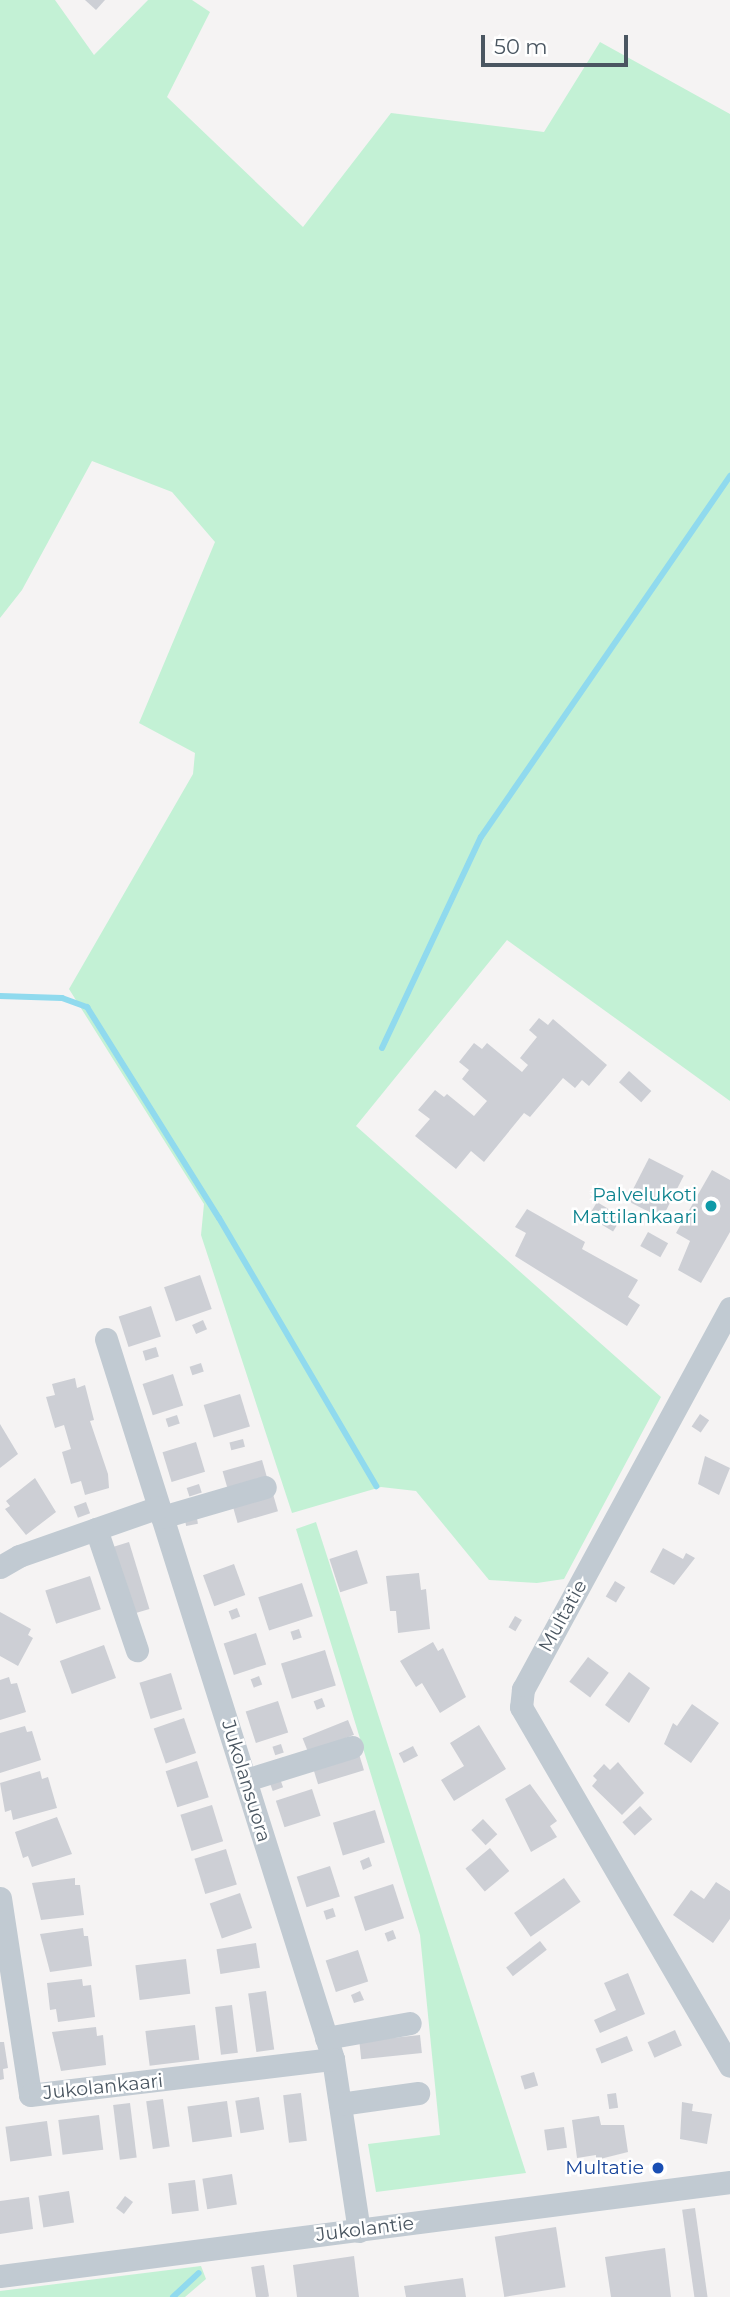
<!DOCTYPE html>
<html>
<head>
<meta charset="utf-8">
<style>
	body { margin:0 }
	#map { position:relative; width:730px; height:2297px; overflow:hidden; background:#f5f3f3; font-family:Montserrat,sans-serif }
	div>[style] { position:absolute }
	.green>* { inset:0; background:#c3f1d5 }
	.stream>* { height:6px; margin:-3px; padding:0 3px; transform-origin:3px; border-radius:3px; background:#90daee }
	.building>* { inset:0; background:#cdcfd5; transform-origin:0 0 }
	.minor>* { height:23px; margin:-11.5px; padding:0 11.5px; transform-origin:11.5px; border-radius:11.5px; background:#c1cad2 }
	.dots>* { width:19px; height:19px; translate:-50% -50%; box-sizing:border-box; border:4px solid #fff; border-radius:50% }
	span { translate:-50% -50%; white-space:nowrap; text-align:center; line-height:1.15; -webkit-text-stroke:5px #fff; paint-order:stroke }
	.culture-label { font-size:19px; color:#0d838f }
	.right { translate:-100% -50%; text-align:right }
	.street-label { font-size:19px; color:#4a5661 }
	.transit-label { font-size:19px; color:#164399 }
	.scale { position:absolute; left:481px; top:35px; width:147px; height:32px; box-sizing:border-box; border:4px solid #4a5661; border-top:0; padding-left:9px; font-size:21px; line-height:24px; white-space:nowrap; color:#4a5661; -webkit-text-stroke:5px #fff; paint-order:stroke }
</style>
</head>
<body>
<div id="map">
	<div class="green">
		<i style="clip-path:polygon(0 0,55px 0,94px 55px,148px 0,192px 0,210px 12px,167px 97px,303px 227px,391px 113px,544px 132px,600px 42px,730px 114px,730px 1101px,507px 940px,356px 1126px,661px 1397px,564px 1579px,537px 1583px,489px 1580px,416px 1491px,381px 1487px,292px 1513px,201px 1235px,204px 1204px,69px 989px,193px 774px,195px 753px,139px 723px,215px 542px,172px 492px,92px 461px,22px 590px,0 618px)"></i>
		<i style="clip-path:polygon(316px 1522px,526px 2173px,376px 2192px,368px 2144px,440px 2135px,420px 1935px,296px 1529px)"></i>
		<i style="clip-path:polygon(201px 2266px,206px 2279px,185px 2297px,0 2297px,0 2291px)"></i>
	</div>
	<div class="stream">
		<i style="left:0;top:996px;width:62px;rotate:1.8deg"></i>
		<i style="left:62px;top:998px;width:27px;rotate:20deg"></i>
		<i style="left:87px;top:1007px;width:249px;rotate:58deg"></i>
		<i style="left:219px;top:1218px;width:311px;rotate:59.6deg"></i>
		<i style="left:382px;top:1048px;width:233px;rotate:-64.9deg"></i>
		<i style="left:481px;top:837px;width:439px;rotate:-55.4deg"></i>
		<i style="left:173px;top:2297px;width:35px;rotate:-43deg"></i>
	</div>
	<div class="building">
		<i style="clip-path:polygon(85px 0,105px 0,96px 10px)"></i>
		<i style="clip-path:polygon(539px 1018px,548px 1025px,553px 1019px,607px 1065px,589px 1086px,582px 1080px,575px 1088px,563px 1078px,530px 1117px,524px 1113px,484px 1162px,471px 1151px,456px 1169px,415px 1136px,430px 1119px,418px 1110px,435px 1090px,444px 1097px,447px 1094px,474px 1116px,487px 1101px,462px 1079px,469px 1070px,459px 1062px,474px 1043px,482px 1049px,487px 1043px,522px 1072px,528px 1065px,520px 1058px,537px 1037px,529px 1030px)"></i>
		<i style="left:629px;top:1071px;width:30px;height:15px;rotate:42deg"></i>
		<i style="left:649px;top:1158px;width:39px;height:48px;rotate:27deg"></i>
		<i style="clip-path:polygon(712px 1170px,730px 1180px,730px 1232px,701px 1283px,678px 1270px,690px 1241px,676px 1233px)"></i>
		<i style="left:597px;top:1202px;width:29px;height:17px;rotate:31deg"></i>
		<i style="clip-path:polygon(527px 1209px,585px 1242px,582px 1249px,638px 1280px,628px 1297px,640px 1305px,627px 1326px,515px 1256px,526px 1233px,515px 1227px)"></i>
		<i style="left:648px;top:1232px;width:23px;height:16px;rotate:29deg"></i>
		<i style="left:200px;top:1275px;width:36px;height:38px;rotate:71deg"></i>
		<i style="left:151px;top:1306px;width:32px;height:34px;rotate:72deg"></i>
		<i style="left:203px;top:1320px;width:10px;height:12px;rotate:66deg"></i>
		<i style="left:156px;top:1347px;width:10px;height:14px;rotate:73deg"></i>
		<i style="left:201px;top:1363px;width:9px;height:12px;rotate:72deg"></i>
		<i style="left:173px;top:1374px;width:33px;height:32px;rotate:72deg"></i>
		<i style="clip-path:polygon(75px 1378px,77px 1388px,85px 1385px,94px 1420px,90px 1421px,108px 1474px,109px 1488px,85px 1495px,81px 1481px,71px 1484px,62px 1452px,71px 1449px,64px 1425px,55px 1428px,46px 1397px,55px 1395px,52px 1384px)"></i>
		<i style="left:240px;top:1394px;width:34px;height:38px;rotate:73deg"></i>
		<i style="left:700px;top:1414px;width:11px;height:15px;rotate:34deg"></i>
		<i style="left:177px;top:1415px;width:9px;height:12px;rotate:72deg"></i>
		<i style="clip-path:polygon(0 1424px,18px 1454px,0 1468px)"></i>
		<i style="left:243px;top:1439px;width:8px;height:14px;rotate:76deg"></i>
		<i style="left:196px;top:1442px;width:31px;height:35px;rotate:73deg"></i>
		<i style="clip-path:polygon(705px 1456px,730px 1468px,719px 1495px,698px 1484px)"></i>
		<i style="left:262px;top:1460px;width:18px;height:41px;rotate:74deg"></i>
		<i style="clip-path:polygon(35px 1478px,56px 1512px,26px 1535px,5px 1509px,10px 1506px,6px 1501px)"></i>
		<i style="left:199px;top:1484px;width:9px;height:13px;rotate:72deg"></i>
		<i style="left:273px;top:1494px;width:18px;height:42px;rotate:74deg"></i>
		<i style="left:86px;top:1502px;width:12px;height:13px;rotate:70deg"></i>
		<i style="left:196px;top:1513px;width:11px;height:12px;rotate:80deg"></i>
		<i style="left:129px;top:1542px;width:70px;height:16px;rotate:73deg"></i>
		<i style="clip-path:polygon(663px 1548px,683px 1559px,686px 1553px,695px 1558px,674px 1585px,650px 1572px)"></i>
		<i style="left:357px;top:1550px;width:35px;height:29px;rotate:72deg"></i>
		<i style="left:234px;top:1564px;width:33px;height:33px;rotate:70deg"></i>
		<i style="clip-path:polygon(419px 1573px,421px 1590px,426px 1589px,430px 1629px,398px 1633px,396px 1611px,390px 1611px,386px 1576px)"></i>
		<i style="left:90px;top:1576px;width:35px;height:47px;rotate:72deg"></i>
		<i style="left:615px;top:1581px;width:12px;height:18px;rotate:31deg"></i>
		<i style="left:302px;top:1583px;width:35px;height:46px;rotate:72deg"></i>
		<i style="left:237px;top:1608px;width:9px;height:9px;rotate:69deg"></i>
		<i style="clip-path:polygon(0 1612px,31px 1629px,28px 1635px,33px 1638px,18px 1666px,0 1656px)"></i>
		<i style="left:515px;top:1616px;width:8px;height:13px;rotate:30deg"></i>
		<i style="left:299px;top:1629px;width:9px;height:9px;rotate:72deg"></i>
		<i style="left:256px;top:1633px;width:33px;height:34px;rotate:72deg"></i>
		<i style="clip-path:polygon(433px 1642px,438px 1651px,443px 1648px,466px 1697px,440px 1713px,422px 1683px,416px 1687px,400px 1661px)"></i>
		<i style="left:104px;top:1645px;width:35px;height:47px;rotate:70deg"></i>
		<i style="left:325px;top:1650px;width:37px;height:46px;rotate:73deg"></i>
		<i style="left:588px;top:1657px;width:26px;height:31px;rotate:37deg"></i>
		<i style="clip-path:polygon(629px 1672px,650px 1688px,629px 1723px,605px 1705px)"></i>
		<i style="left:171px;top:1673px;width:38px;height:33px;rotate:73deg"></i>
		<i style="left:259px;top:1676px;width:9px;height:9px;rotate:69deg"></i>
		<i style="clip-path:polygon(9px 1677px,11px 1684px,17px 1683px,26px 1712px,0 1720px,0 1680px)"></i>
		<i style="left:322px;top:1698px;width:9px;height:9px;rotate:69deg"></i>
		<i style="left:278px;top:1701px;width:33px;height:34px;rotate:72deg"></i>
		<i style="clip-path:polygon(692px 1704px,719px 1723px,691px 1763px,664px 1744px,673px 1723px,677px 1726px)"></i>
		<i style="left:184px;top:1718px;width:37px;height:32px;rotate:71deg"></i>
		<i style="left:348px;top:1720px;width:16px;height:49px;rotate:68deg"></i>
		<i style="clip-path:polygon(479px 1725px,506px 1769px,454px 1801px,441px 1780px,464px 1766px,450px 1743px)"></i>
		<i style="clip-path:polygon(25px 1726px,27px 1732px,32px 1731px,41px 1760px,0 1773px,0 1733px)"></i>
		<i style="left:281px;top:1744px;width:9px;height:9px;rotate:72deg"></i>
		<i style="left:413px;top:1746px;width:11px;height:16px;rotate:63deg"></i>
		<i style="left:359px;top:1754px;width:17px;height:48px;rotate:73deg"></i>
		<i style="left:197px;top:1761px;width:38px;height:33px;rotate:72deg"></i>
		<i style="clip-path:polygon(618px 1762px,644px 1793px,622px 1815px,592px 1786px,597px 1780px,593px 1776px,604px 1764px,610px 1770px)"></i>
		<i style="clip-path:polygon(40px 1771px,42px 1779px,48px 1777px,57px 1808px,13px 1820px,11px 1810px,5px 1812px,0 1783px)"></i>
		<i style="left:279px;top:1776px;width:12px;height:11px;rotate:70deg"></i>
		<i style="clip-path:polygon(530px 1784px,557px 1821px,550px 1826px,557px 1837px,531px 1852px,505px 1799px)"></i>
		<i style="left:312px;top:1789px;width:28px;height:38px;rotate:72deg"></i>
		<i style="left:212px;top:1805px;width:38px;height:33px;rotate:73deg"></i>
		<i style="left:640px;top:1806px;width:18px;height:24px;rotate:47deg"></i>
		<i style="left:375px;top:1810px;width:34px;height:44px;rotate:73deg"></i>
		<i style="clip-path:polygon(57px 1817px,72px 1854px,32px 1867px,28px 1856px,23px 1858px,15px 1832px)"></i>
		<i style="left:483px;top:1819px;width:21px;height:16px;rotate:47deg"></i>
		<i style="left:490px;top:1848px;width:30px;height:32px;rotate:50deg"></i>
		<i style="left:226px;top:1849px;width:37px;height:33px;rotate:73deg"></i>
		<i style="clip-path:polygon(369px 1857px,372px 1866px,363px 1870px,360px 1861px)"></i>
		<i style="left:330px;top:1866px;width:32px;height:35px;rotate:72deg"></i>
		<i style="clip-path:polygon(75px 1878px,75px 1885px,80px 1885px,84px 1915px,41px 1920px,32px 1883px)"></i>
		<i style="left:564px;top:1878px;width:29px;height:61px;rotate:55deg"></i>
		<i style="clip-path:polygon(716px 1882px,730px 1891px,730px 1919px,713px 1943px,673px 1915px,691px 1890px,704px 1899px)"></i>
		<i style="left:393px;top:1884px;width:36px;height:41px;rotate:72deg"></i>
		<i style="left:240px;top:1893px;width:37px;height:32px;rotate:71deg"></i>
		<i style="left:333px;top:1908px;width:9px;height:10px;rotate:72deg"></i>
		<i style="clip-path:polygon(83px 1928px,84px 1936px,88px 1936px,92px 1966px,50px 1972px,40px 1934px)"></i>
		<i style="left:393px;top:1930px;width:9px;height:9px;rotate:69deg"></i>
		<i style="left:540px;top:1941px;width:11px;height:43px;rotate:52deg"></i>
		<i style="left:256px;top:1943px;width:25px;height:40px;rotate:81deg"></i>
		<i style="left:358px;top:1950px;width:33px;height:34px;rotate:72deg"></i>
		<i style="left:186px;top:1959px;width:35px;height:51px;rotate:83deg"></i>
		<i style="clip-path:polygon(628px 1973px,645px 2014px,600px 2033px,594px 2020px,616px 2010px,604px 1983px)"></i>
		<i style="clip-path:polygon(82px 1979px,83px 1986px,91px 1985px,95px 2017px,58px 2022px,56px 2009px,50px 2010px,47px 1983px)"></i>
		<i style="left:266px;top:1991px;width:59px;height:18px;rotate:82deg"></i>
		<i style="clip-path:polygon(360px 1991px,364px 2000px,354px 2003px,351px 1995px)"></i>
		<i style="left:232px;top:2005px;width:48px;height:17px;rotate:83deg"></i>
		<i style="left:195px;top:2025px;width:35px;height:50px;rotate:83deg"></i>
		<i style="clip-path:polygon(96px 2027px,97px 2036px,103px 2035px,106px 2065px,61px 2071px,52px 2032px)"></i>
		<i style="left:675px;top:2030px;width:17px;height:30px;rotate:66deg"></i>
		<i style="left:420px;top:2035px;width:18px;height:61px;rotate:84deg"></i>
		<i style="left:627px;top:2036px;width:16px;height:34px;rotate:68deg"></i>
		<i style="clip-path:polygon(0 2042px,4px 2042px,8px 2068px,3px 2069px,4px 2079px,0 2080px)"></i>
		<i style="left:534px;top:2072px;width:14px;height:14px;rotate:73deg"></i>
		<i style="left:301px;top:2093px;width:48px;height:18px;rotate:83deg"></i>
		<i style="left:616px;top:2093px;width:15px;height:9px;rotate:82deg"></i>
		<i style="left:259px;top:2097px;width:33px;height:24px;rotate:81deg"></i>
		<i style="left:163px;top:2099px;width:48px;height:17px;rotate:82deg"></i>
		<i style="left:227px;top:2101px;width:36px;height:40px;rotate:82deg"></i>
		<i style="clip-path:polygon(682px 2102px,693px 2104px,692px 2111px,712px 2114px,707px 2144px,680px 2139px)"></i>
		<i style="left:130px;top:2103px;width:55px;height:17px;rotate:83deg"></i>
		<i style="left:99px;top:2115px;width:35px;height:41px;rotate:83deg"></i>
		<i style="clip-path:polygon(599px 2116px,601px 2125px,624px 2125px,628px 2152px,596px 2160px,596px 2155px,577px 2158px,572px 2120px)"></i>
		<i style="left:47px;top:2121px;width:35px;height:42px;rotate:82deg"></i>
		<i style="left:564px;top:2127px;width:21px;height:20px;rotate:82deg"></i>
		<i style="left:232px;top:2174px;width:31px;height:30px;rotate:81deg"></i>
		<i style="left:195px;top:2180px;width:31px;height:27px;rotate:83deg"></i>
		<i style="left:69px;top:2191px;width:32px;height:31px;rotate:81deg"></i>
		<i style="left:125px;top:2196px;width:10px;height:15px;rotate:37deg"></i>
		<i style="clip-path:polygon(29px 2197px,33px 2229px,0 2234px,0 2201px)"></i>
		<i style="left:695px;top:2208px;width:90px;height:13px;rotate:82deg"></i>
		<i style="left:556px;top:2227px;width:61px;height:62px;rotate:81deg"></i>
		<i style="clip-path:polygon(665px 2248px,671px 2297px,611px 2297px,605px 2257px)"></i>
		<i style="clip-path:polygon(354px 2256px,359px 2297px,297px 2297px,293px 2265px)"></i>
		<i style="left:264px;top:2265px;width:32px;height:13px;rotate:81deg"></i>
		<i style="clip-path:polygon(463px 2278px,466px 2297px,406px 2297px,404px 2286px)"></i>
	</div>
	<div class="minor">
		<i style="left:730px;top:1308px;width:434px;rotate:118.5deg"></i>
		<i style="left:523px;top:1689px;width:18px;rotate:96deg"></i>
		<i style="left:521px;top:1707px;width:415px;rotate:59.8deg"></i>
		<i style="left:106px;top:1339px;width:755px;rotate:72.5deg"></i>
		<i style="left:333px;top:2059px;width:174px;rotate:81.4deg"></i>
		<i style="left:162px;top:1517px;width:107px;rotate:-16.2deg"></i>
		<i style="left:96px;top:1529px;width:128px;rotate:71.3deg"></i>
		<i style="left:0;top:1567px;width:22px;rotate:-30deg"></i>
		<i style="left:19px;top:1556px;width:148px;rotate:-19.3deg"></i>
		<i style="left:246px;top:1780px;width:111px;rotate:-17.3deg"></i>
		<i style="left:0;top:1898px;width:199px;rotate:81.3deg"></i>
		<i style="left:30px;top:2095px;width:305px;rotate:-6.8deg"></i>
		<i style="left:326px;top:2038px;width:85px;rotate:-10.1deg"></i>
		<i style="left:340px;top:2104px;width:79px;rotate:-8deg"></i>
		<i style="left:0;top:2276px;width:736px;rotate:-7.34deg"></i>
	</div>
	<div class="dots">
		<i style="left:711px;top:1206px;background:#0f9aa8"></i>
		<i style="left:658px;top:2168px;background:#1a4fb4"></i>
	</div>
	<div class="culture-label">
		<span class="right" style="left:697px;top:1206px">Palvelukoti<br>Mattilankaari</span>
	</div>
	<div class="street-label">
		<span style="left:563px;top:1616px;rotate:-61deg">Multatie</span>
		<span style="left:246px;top:1781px;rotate:73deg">Jukolansuora</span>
		<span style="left:103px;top:2087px;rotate:-6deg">Jukolankaari</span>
		<span style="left:365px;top:2229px;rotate:-7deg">Jukolantie</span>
	</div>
	<div class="transit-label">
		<span class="right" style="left:644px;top:2168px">Multatie</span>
	</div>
	<div class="scale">50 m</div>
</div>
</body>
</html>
